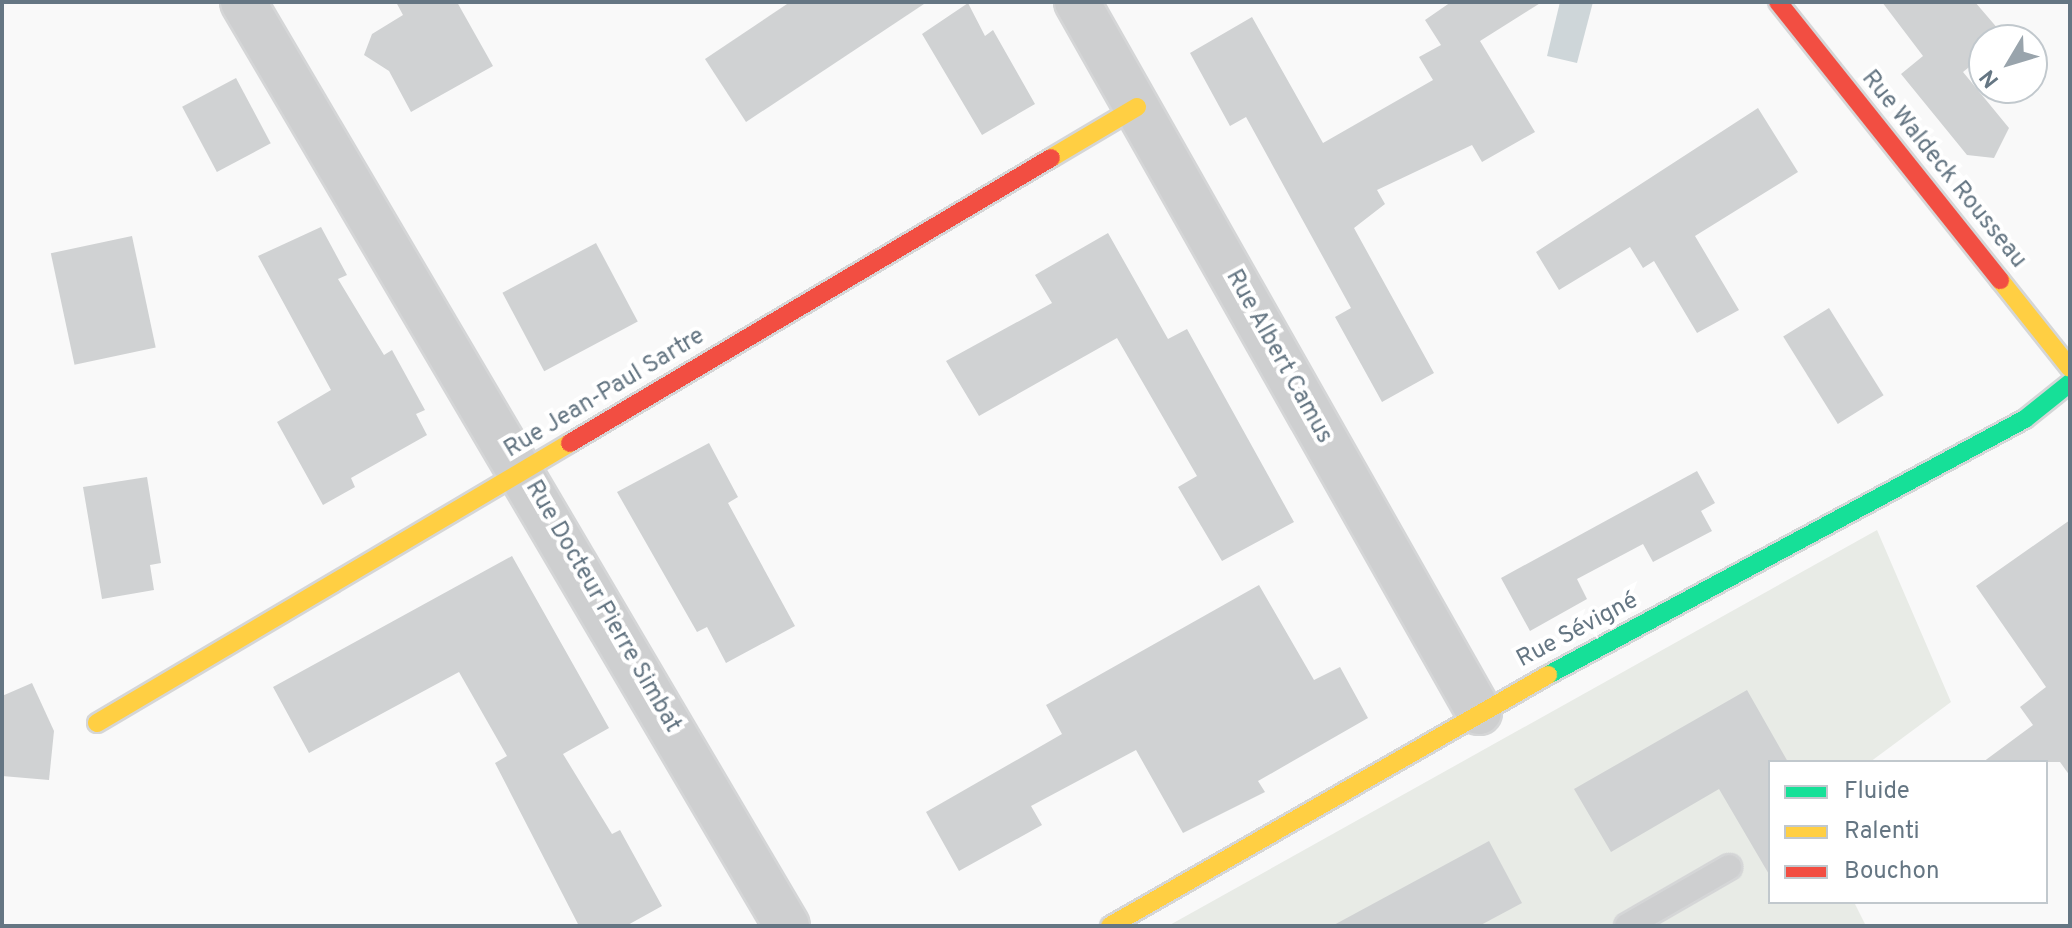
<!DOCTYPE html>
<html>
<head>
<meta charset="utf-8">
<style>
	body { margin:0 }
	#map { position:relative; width:2072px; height:928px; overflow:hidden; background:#f9f9f9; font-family:Overpass,sans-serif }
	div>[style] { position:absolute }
	.green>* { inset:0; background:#e8ebe6 }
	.water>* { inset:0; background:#ced6d9 }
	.building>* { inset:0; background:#d0d2d3; transform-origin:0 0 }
	.roads { filter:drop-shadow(2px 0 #d5d6d7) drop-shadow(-2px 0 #d5d6d7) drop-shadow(0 2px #d5d6d7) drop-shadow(0 -2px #d5d6d7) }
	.lane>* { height:24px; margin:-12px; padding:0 12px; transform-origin:12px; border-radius:12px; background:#cecfd0 }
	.street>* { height:44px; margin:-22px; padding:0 22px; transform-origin:22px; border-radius:22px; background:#cecfd0 }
	.fast>* { height:18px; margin:-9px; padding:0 9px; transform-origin:9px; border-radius:9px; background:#16e098 }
	.slow>* { height:18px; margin:-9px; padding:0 9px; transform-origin:9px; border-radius:9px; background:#ffcf43 }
	.jam>* { height:18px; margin:-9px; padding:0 9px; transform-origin:9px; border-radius:9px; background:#f24e42 }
	span { translate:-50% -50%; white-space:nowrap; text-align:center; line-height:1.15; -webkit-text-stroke:8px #fff; paint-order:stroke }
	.street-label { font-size:24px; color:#657683 }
	.frame { position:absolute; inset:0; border:4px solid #657683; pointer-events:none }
	.legend { position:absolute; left:1768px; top:760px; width:280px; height:144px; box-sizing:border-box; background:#fff; border:2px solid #c1c8cd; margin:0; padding:10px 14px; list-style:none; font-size:24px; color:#657683 }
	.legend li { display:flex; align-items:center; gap:16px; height:40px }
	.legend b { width:40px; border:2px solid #c1c8cd }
	.north { position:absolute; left:1968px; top:24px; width:80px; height:80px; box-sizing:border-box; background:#fff; border:2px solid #c1c8cd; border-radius:50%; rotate:232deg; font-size:22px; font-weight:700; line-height:32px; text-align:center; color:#657683 }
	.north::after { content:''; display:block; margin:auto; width:28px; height:36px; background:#99a4ac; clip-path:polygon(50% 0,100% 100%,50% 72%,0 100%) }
</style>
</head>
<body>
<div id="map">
	<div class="green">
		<i style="clip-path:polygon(1877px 530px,1951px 702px,1870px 762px,1770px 762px,1770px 902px,1854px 902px,1866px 926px,1168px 926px)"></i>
	</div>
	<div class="water">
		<i style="clip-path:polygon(1560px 2px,1593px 2px,1577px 63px,1547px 56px)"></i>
	</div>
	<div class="building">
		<i style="clip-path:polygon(396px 2px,457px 2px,493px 66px,411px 112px,389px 71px,364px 55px,372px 34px,403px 15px)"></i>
		<i style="clip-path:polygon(790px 2px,927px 2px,746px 122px,705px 59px)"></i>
		<i style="clip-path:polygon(1451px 2px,1542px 2px,1480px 41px,1535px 132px,1482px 162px,1472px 145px,1377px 190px,1385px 204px,1354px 228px,1434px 373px,1382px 402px,1335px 317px,1351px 308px,1246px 117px,1230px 126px,1190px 53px,1252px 17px,1323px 143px,1433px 80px,1419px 57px,1441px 45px,1425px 20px)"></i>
		<i style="clip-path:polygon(1882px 2px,1975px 2px,2005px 37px,1984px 40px,1984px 55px,1963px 72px,2009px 128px,1994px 158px,1967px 155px,1901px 74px,1923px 56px)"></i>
		<i style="clip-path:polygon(968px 3px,985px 36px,993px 30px,1035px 104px,982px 135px,922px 34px)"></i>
		<i style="left:236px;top:78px;width:74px;height:61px;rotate:62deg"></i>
		<i style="clip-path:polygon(1758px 108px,1798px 172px,1695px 236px,1739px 310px,1697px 333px,1654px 261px,1643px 268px,1630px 247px,1559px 290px,1536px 252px)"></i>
		<i style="clip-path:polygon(321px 227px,347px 275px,338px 279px,384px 355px,392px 350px,425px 410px,416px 414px,427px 435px,351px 478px,355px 487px,323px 505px,277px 422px,331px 390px,258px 256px)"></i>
		<i style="clip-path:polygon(1108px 233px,1168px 339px,1187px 329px,1294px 522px,1222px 561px,1178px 487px,1197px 476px,1117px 338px,979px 416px,946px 361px,1052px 303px,1035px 275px)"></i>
		<i style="left:132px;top:236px;width:114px;height:83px;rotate:78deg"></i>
		<i style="left:596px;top:243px;width:89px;height:106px;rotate:62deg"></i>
		<i style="left:1829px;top:308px;width:103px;height:54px;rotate:58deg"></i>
		<i style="clip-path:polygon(709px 443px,738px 497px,728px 503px,795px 626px,726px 663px,707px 627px,697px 632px,617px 492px)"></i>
		<i style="clip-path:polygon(1697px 471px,1715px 503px,1701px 511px,1712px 531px,1653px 562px,1643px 544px,1577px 579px,1587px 599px,1530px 631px,1501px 578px)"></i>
		<i style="clip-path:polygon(147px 477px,161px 563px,150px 565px,154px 590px,102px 599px,83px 487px)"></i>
		<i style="clip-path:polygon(2070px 520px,2070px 776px,2060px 762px,1983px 762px,2033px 725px,2020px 707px,2046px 687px,1976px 586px)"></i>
		<i style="clip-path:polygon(512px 556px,609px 728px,563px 754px,612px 834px,620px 830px,662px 906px,626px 926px,579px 926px,495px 763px,507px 756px,459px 672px,309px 753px,273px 687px)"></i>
		<i style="clip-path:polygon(1259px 585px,1314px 680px,1340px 667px,1368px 718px,1258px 781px,1265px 792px,1183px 833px,1136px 750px,1031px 806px,1042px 825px,959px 871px,926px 812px,1062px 734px,1046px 705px)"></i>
		<i style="clip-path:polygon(32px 683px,54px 731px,49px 780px,2px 776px,2px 696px)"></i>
		<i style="clip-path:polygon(1747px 690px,1788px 762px,1770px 762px,1770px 876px,1719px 789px,1611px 852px,1574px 789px)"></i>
		<i style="clip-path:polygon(1489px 841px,1522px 903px,1479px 926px,1332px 926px)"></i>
	</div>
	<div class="roads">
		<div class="lane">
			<i style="left:1627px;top:926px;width:118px;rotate:-30deg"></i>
		</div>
		<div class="street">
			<i style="left:243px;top:2px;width:1072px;rotate:59.51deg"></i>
			<i style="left:1077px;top:2px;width:816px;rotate:60.48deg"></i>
		</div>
		<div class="fast">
			<i style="left:1548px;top:675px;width:541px;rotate:-28.22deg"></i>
			<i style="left:2025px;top:419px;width:58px;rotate:-38.7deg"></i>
		</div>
		<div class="slow">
			<i style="left:1051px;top:158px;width:100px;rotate:-30.7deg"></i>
			<i style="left:2000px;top:280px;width:112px;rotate:51.5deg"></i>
			<i style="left:97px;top:723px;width:550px;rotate:-30.62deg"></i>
			<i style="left:1110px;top:926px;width:505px;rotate:-29.82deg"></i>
		</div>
		<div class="jam">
			<i style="left:1778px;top:2px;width:356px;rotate:51.4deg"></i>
			<i style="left:570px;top:443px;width:559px;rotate:-30.65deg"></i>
		</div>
	</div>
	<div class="street-label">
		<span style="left:1943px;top:170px;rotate:51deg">Rue Waldeck Rousseau</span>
		<span style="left:1278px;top:357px;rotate:61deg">Rue Albert Camus</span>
		<span style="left:605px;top:394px;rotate:-31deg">Rue Jean-Paul Sartre</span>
		<span style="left:602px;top:607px;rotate:60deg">Rue Docteur Pierre Simbat</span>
		<span style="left:1578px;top:631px;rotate:-28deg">Rue Sévigné</span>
	</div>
	<div class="frame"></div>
	<ul class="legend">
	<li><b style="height:10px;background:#16e098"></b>Fluide</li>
	<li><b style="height:10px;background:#ffcf43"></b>Ralenti</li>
	<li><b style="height:10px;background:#f24e42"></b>Bouchon</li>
	</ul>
	<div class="north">N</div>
</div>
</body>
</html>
